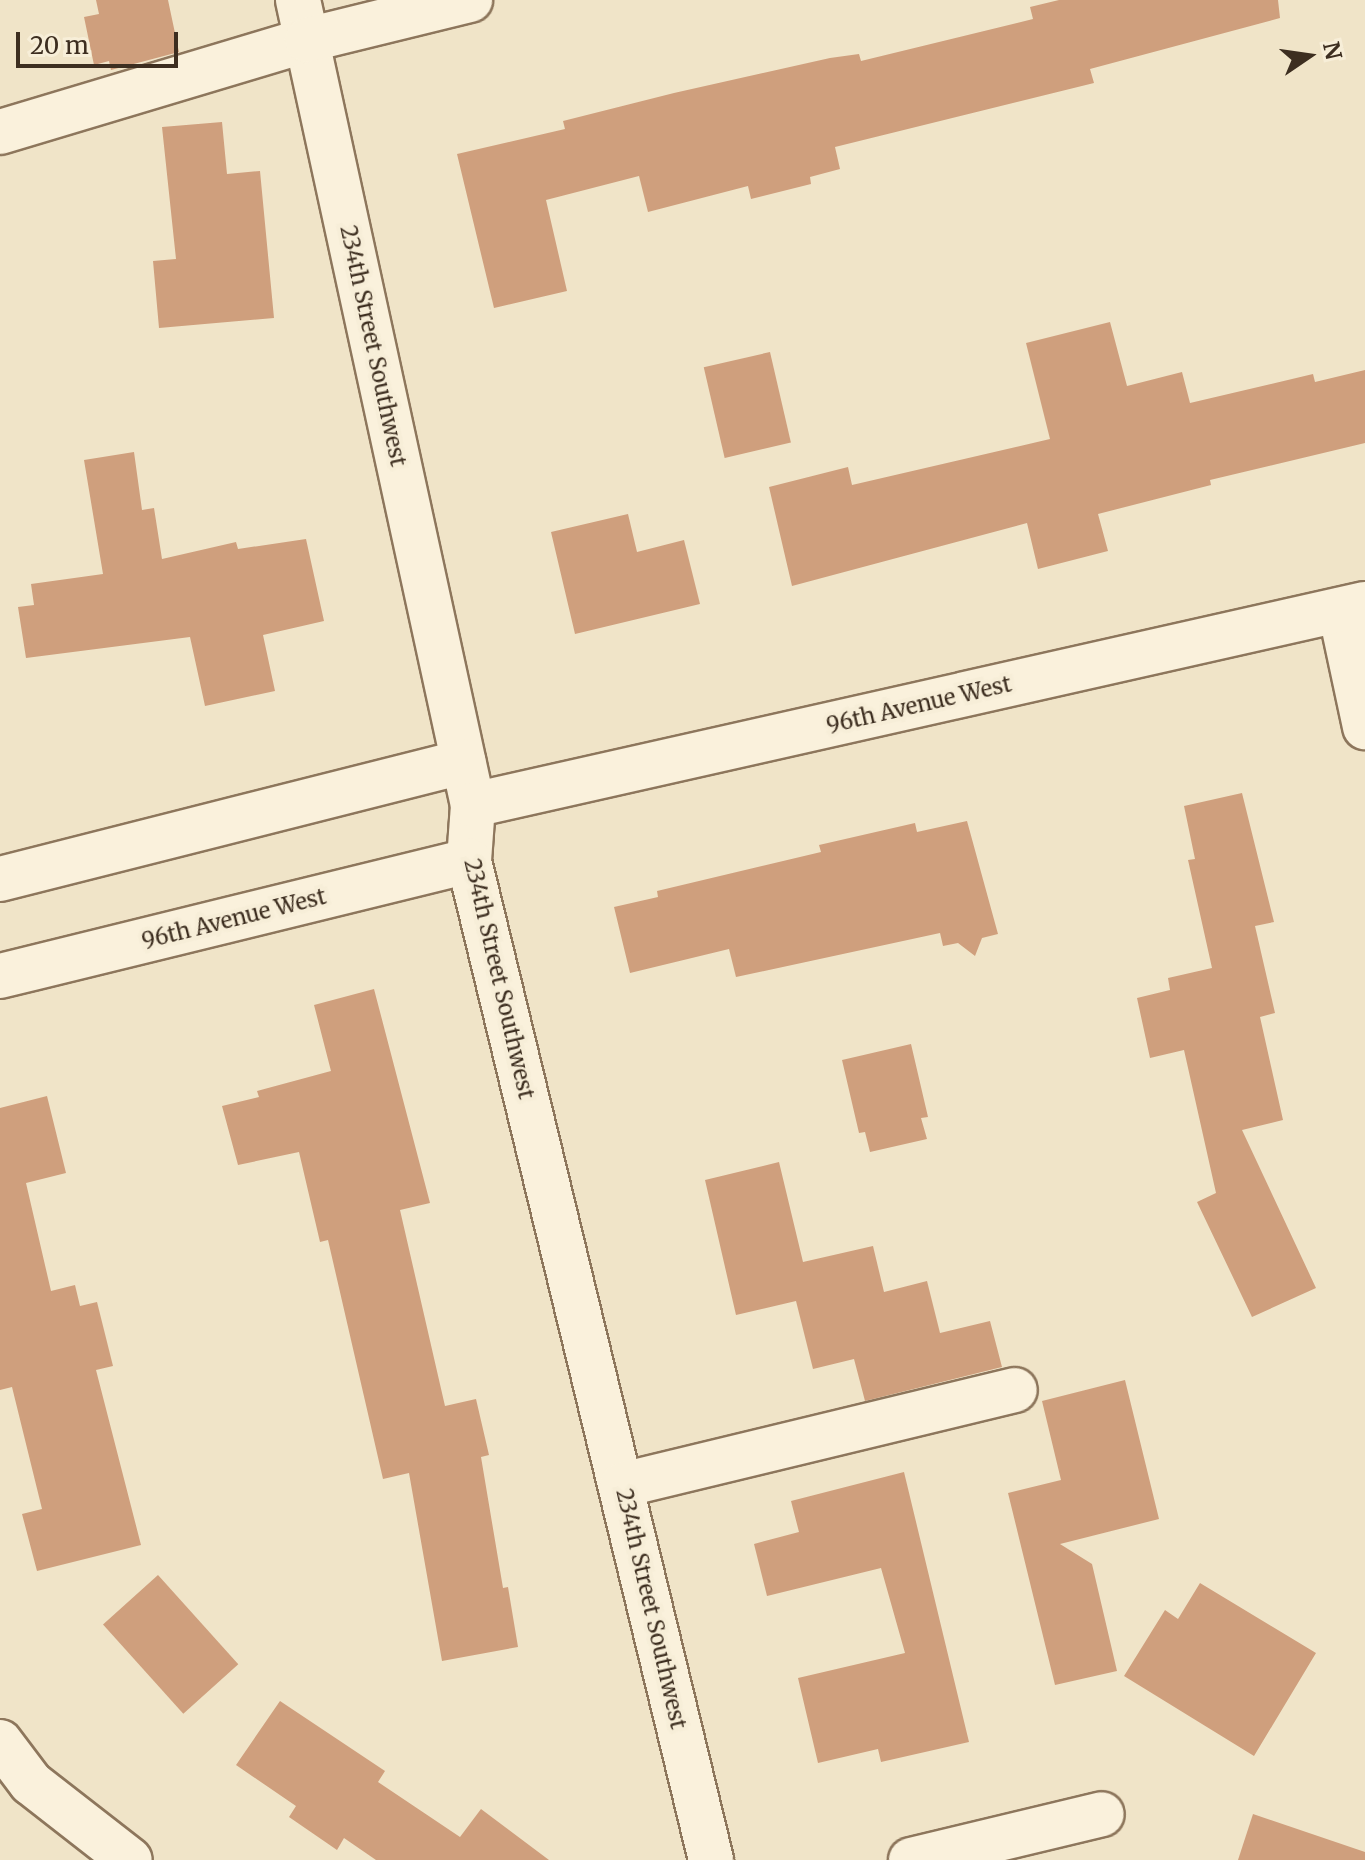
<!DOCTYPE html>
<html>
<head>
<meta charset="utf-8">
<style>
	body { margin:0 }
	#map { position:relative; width:1365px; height:1860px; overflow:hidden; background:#f0e4c8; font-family:Merriweather,serif }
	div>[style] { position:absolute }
	.building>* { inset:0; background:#cf9f7d; transform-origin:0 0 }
	.roads { filter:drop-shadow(2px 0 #8d765c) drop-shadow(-2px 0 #8d765c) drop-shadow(0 2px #8d765c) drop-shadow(0 -2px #8d765c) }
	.minor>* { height:44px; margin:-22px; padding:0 22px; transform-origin:22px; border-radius:22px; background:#faf1dc }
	span { translate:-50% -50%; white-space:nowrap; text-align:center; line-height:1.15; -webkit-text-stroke:8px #f7eed8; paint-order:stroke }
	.street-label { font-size:22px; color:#3d2e20 }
	.north { position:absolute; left:1269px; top:16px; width:80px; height:80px; -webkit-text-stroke:6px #f7eed8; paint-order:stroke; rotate:77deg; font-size:22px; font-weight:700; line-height:32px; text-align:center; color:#3d2e20 }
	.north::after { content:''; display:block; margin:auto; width:28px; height:36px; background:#3d2e20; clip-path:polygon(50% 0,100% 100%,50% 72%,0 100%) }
	.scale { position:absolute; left:16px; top:32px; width:162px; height:36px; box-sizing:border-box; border:4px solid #3d2e20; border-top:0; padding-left:10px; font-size:24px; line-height:28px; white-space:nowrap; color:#3d2e20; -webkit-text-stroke:6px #f7eed8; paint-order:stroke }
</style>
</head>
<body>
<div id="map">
	<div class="building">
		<i style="clip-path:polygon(96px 0,168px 0,179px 52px,111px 70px,109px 61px,94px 65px,84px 17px,99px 14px)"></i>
		<i style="clip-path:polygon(1059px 0,1278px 0,1280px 18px,1090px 69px,1094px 83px,835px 147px,840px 169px,810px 177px,811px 184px,751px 199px,748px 186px,648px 212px,639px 176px,546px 200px,567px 291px,494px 308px,457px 154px,565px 129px,563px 121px,674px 93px,830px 58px,859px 54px,861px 61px,1033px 19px,1030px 7px)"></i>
		<i style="clip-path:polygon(222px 122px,227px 174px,260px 171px,274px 318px,159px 328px,153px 261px,176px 259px,162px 127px)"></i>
		<i style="clip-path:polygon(1110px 322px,1127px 386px,1182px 372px,1190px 403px,1313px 374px,1315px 382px,1365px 370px,1365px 443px,1210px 480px,1211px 485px,1098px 514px,1108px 551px,1038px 569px,1027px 523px,792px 586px,769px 487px,848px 467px,852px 485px,1050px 439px,1026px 343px)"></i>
		<i style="left:770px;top:352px;width:93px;height:68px;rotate:77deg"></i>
		<i style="clip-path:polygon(134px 452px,142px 510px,154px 508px,162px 559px,236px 542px,238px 549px,306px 539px,324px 621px,263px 635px,275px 691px,205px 706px,190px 637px,26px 658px,18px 607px,34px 605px,31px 584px,103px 574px,84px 460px)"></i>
		<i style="clip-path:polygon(628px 514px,637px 552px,684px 540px,700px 604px,575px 634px,551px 532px)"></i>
		<i style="clip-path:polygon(1242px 793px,1274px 922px,1255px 926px,1275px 1013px,1260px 1017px,1283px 1120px,1242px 1130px,1316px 1288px,1252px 1317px,1197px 1202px,1216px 1193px,1184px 1050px,1150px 1058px,1137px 998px,1170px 990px,1168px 978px,1212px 968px,1188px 860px,1195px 859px,1184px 806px)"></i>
		<i style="clip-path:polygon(967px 821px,998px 934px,982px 938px,975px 956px,958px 943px,943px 946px,940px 933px,736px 977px,729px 949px,630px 973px,614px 907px,658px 897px,657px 891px,821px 852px,819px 845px,915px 823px,917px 832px)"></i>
		<i style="clip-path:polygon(374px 989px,430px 1203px,400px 1210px,445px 1406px,476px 1399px,489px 1455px,481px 1457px,503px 1588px,508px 1587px,518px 1647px,442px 1661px,409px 1473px,383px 1479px,328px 1240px,320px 1242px,299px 1152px,238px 1165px,222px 1106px,259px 1097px,257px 1091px,331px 1071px,314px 1005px)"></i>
		<i style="clip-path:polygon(911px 1044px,928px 1117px,921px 1118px,927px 1139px,870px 1152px,865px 1132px,859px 1133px,842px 1060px)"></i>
		<i style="clip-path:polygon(47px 1096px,66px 1173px,26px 1183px,51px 1291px,75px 1285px,80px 1306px,97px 1302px,113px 1366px,96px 1370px,141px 1545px,37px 1571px,22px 1514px,42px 1509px,12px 1387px,0 1390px,0 1108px)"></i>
		<i style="clip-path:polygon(779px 1162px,803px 1262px,873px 1246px,884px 1292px,927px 1281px,940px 1333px,990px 1321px,1002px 1367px,865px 1401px,854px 1359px,813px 1369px,796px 1301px,736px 1315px,705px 1180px)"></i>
		<i style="clip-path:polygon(1125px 1380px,1159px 1519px,1060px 1544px,1092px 1564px,1117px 1671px,1055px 1685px,1008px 1493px,1061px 1480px,1042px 1401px)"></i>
		<i style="clip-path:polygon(904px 1472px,969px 1742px,881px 1762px,878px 1749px,818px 1763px,798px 1678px,905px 1653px,881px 1568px,767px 1596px,754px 1544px,799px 1532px,791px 1501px)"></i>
		<i style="left:158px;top:1575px;width:120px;height:74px;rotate:48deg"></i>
		<i style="clip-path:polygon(1200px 1583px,1316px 1653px,1254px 1756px,1124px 1676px,1165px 1610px,1178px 1619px)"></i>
		<i style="clip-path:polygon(280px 1701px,385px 1771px,378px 1782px,460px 1837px,481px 1809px,549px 1860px,376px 1860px,344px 1838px,337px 1850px,289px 1817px,296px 1806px,236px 1765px)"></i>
		<i style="clip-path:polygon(1253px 1814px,1365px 1852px,1365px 1860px,1238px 1860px)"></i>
	</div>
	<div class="roads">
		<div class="minor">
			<i style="left:298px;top:0;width:824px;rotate:77.74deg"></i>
			<i style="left:473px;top:805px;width:56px;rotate:94.1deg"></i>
			<i style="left:469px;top:861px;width:1028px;rotate:76.38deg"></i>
			<i style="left:0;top:132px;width:320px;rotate:-16.7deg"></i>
			<i style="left:307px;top:40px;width:168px;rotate:-13.8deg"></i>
			<i style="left:1340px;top:610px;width:120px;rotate:77.9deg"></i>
			<i style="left:473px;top:805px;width:914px;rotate:-12.7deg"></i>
			<i style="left:0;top:879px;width:478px;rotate:-14.2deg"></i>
			<i style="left:0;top:976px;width:483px;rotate:-13.8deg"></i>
			<i style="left:622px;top:1485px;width:404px;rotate:-13.6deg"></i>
			<i style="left:0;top:1742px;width:51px;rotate:52.9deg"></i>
			<i style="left:31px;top:1783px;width:125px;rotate:37.9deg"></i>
			<i style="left:911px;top:1860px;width:196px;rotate:-13.5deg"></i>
		</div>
	</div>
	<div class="street-label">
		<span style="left:373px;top:346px;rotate:78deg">234th Street Southwest</span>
		<span style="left:919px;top:705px;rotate:-13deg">96th Avenue West</span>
		<span style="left:234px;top:919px;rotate:-14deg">96th Avenue West</span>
		<span style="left:499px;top:979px;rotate:77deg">234th Street Southwest</span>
		<span style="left:651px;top:1609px;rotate:77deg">234th Street Southwest</span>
	</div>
	<div class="north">N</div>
	<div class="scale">20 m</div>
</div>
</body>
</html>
